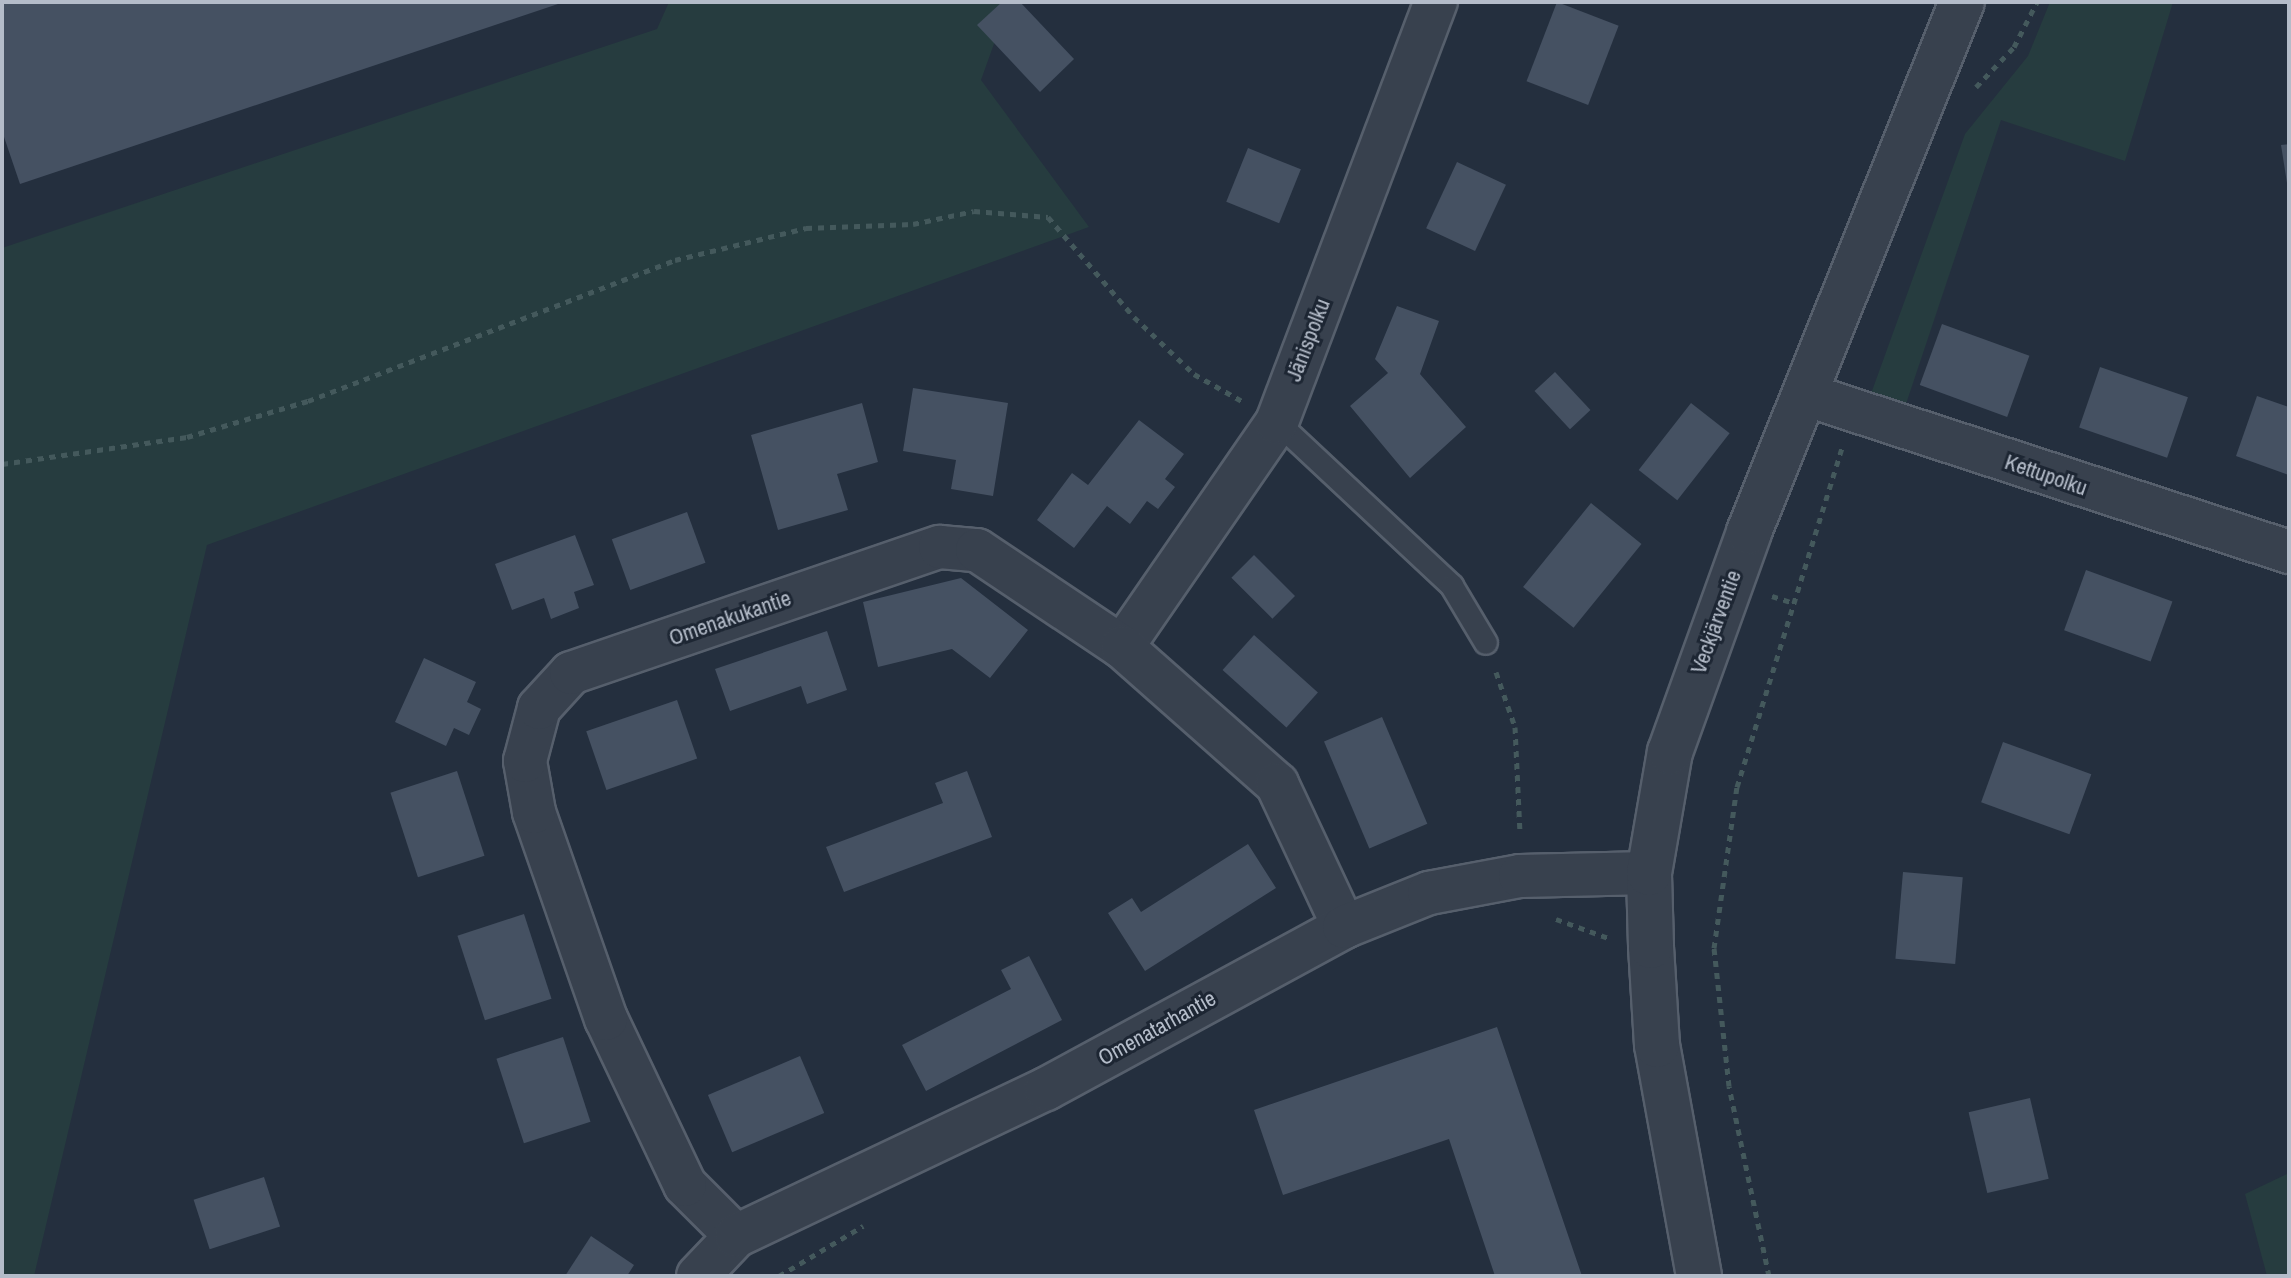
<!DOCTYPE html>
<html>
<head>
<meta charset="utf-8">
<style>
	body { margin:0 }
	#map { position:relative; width:2291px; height:1278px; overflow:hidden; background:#242f3e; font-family:"Archivo Narrow",sans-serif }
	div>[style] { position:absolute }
	.green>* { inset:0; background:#263c3f }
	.building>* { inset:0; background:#455162; transform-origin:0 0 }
	.path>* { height:5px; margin-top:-2.5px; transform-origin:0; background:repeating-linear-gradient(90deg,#44595c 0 6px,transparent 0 12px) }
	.roads { filter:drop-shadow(2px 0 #565f6c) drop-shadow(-2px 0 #565f6c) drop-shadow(0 2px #565f6c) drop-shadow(0 -2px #565f6c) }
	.service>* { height:22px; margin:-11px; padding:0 11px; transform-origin:11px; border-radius:11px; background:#38414e }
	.minor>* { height:42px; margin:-21px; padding:0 21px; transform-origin:21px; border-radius:21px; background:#38414e }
	.tertiary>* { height:44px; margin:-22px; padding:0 22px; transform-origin:22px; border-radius:22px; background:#38414e }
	span { translate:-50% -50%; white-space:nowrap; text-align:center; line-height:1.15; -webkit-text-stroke:6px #1d2633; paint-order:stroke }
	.street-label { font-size:22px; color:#b4bcc9 }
	.frame { position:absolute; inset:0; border:4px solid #b4bcc9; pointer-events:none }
</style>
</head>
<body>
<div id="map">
	<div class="green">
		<i style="clip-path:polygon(669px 2px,1009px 2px,981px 80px,1089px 227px,207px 545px,34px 1276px,2px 1276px,2px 248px,657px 29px)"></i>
		<i style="clip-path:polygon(2050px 2px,2173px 2px,2125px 161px,2001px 120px,1903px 413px,1868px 402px,1965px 134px,2028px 56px)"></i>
		<i style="clip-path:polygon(2289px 1173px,2289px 1276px,2267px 1276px,2245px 1194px)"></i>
	</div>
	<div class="building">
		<i style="clip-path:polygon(2px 2px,561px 2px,561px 3px,20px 184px,2px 131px)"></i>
		<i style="clip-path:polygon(1002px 2px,1020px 2px,1074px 59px,1040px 92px,977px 25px)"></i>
		<i style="left:1557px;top:2px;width:66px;height:85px;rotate:21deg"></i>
		<i style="clip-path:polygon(2289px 144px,2289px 182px,2287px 183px,2281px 145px)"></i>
		<i style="left:1248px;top:148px;width:57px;height:58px;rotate:22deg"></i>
		<i style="left:1457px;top:162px;width:54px;height:73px;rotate:25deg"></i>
		<i style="clip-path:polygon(1397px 306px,1439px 321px,1420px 374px,1466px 427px,1410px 478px,1350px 406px,1388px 373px,1375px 359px)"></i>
		<i style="left:1942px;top:324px;width:93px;height:65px;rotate:20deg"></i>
		<i style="left:2100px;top:367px;width:93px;height:64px;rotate:19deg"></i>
		<i style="left:1555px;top:372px;width:52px;height:28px;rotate:47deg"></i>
		<i style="clip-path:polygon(913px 388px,1008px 403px,993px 496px,951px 489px,956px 460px,903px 451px)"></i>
		<i style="clip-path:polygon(2257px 396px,2289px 407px,2289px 475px,2236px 456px)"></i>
		<i style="clip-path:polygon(862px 403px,878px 462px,837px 474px,848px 510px,778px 530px,751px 435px)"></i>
		<i style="left:1691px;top:403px;width:49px;height:85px;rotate:38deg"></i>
		<i style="clip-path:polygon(1139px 420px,1184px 454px,1165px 479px,1175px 487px,1158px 509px,1147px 501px,1130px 524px,1107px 506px,1074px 548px,1037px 520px,1072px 473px,1088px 485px)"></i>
		<i style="left:1591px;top:503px;width:65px;height:108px;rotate:39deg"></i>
		<i style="left:687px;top:512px;width:54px;height:80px;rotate:70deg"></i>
		<i style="clip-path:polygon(575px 535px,594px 585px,574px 592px,579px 608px,551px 619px,544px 598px,512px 610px,495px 564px)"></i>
		<i style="left:1254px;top:555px;width:58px;height:32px;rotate:45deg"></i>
		<i style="left:2086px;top:570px;width:92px;height:64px;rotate:20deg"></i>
		<i style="clip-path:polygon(961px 578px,1028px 630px,990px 678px,952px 649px,878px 667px,863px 602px)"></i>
		<i style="clip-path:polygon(827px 631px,847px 690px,807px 704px,801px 686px,730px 711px,715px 669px)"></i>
		<i style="left:1254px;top:635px;width:86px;height:47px;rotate:42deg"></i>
		<i style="clip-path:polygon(424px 658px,476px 682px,467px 702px,481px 709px,469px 735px,454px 728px,446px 746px,395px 722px)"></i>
		<i style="left:677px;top:700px;width:62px;height:96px;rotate:71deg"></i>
		<i style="left:1382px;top:717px;width:116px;height:63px;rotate:67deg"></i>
		<i style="left:2003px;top:742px;width:94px;height:64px;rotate:20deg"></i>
		<i style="left:457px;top:771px;width:89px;height:70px;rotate:72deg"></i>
		<i style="clip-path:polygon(967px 771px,992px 837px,844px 892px,826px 847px,943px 803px,935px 783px)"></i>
		<i style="clip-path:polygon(1248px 844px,1276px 888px,1145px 971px,1108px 913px,1132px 898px,1141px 912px)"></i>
		<i style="left:1903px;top:872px;width:60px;height:87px;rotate:5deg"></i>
		<i style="left:524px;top:914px;width:89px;height:70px;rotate:72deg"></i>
		<i style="clip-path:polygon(1029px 956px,1062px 1020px,926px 1091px,902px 1045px,1011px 989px,1001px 970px)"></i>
		<i style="clip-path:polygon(1497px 1027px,1582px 1276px,1495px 1276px,1449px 1139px,1283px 1195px,1254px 1110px)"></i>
		<i style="left:563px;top:1037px;width:89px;height:70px;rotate:72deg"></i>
		<i style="left:800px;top:1056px;width:62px;height:100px;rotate:67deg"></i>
		<i style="left:2030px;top:1098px;width:83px;height:63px;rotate:77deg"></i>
		<i style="left:264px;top:1177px;width:52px;height:74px;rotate:72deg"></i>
		<i style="clip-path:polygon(591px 1236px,634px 1265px,627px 1276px,565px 1276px)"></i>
	</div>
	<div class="path">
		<i style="left:1976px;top:87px;width:55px;rotate:-46.5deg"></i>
		<i style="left:2014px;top:47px;width:51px;rotate:-62.9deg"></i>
		<i style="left:2px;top:464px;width:187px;rotate:-8.3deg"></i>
		<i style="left:187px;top:437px;width:126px;rotate:-16.6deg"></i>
		<i style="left:308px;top:401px;width:393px;rotate:-21deg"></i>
		<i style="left:675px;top:260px;width:135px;rotate:-13.7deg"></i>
		<i style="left:806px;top:228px;width:107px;rotate:-2.1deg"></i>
		<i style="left:913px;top:224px;width:62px;rotate:-12deg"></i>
		<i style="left:974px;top:211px;width:74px;rotate:4.6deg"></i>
		<i style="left:1048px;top:217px;width:132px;rotate:49.3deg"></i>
		<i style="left:1134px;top:317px;width:83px;rotate:43.5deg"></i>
		<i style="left:1194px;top:374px;width:55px;rotate:29.4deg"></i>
		<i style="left:1772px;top:596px;width:19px;rotate:18deg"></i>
		<i style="left:1496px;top:672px;width:58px;rotate:70.9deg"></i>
		<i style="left:1515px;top:727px;width:107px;rotate:87.3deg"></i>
		<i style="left:1556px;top:919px;width:59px;rotate:20deg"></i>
		<i style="left:779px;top:1276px;width:98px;rotate:-30.8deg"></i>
		<i style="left:1769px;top:1276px;width:194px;rotate:-101.9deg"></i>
		<i style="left:1729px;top:1086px;width:139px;rotate:-96.2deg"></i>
		<i style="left:1714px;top:948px;width:163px;rotate:-81.9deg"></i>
		<i style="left:1737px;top:787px;width:355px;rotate:-72.8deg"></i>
	</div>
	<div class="roads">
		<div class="service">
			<i style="left:1277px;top:422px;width:240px;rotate:43.1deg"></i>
			<i style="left:1452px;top:586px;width:66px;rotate:59.2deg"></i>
		</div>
		<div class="minor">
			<i style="left:1804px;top:394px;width:510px;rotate:18.04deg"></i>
			<i style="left:1122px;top:647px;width:273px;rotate:-55.4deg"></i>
			<i style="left:1277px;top:422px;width:449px;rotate:-69.3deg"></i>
			<i style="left:736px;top:1236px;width:72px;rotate:-135deg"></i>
			<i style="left:685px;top:1185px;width:184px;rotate:-115.4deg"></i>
			<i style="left:606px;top:1019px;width:219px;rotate:-109.2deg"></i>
			<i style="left:534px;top:812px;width:52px;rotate:-100deg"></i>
			<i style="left:525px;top:761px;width:55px;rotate:-75.2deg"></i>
			<i style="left:539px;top:708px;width:47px;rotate:-47.6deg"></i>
			<i style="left:571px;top:673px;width:390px;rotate:-18.9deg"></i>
			<i style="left:940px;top:547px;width:37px;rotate:5deg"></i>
			<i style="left:977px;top:550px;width:174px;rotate:33.8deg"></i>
			<i style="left:1122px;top:647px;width:207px;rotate:41.5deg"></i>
			<i style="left:1277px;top:784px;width:158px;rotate:64.9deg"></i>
			<i style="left:698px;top:1276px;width:55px;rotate:-46.5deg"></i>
			<i style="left:736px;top:1236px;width:343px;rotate:-25.4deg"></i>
			<i style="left:1046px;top:1089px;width:339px;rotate:-28.5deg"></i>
			<i style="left:1344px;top:927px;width:92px;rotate:-21.8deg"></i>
			<i style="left:1429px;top:893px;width:93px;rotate:-10.6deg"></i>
			<i style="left:1520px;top:876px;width:129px;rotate:-1.3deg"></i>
		</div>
		<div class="tertiary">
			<i style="left:1699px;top:1276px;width:235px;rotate:-100.3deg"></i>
			<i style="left:1657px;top:1045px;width:99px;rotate:-93.5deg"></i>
			<i style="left:1651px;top:946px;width:73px;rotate:-91.6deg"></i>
			<i style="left:1649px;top:873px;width:123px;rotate:-80.2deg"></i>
			<i style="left:1670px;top:752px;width:234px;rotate:-70.2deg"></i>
			<i style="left:1749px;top:532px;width:571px;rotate:-68.11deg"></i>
		</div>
	</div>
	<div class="street-label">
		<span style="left:1308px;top:340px;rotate:-69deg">Jänispolku</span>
		<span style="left:2046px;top:475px;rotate:19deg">Kettupolku</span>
		<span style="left:730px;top:618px;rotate:-19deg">Omenakukantie</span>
		<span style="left:1716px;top:622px;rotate:-70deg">Veckjärventie</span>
		<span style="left:1157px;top:1028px;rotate:-29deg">Omenatarhantie</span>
	</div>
	<div class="frame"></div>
</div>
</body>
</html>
